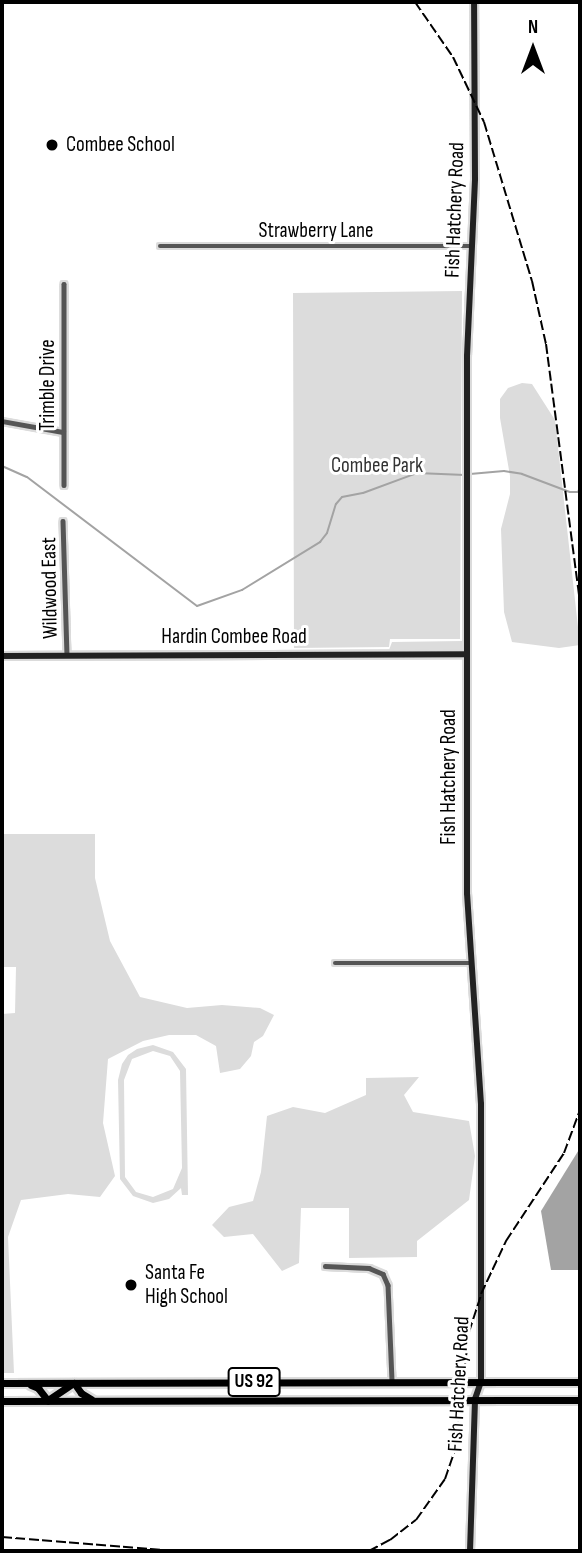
<!DOCTYPE html>
<html>
<head>
<meta charset="utf-8">
<style>
	body { margin:0 }
	#map { position:relative; width:582px; height:1553px; overflow:hidden; background:#fff; font-family:"Sofia Sans Condensed",sans-serif }
	div>[style] { position:absolute }
	.green>* { inset:0; background:#dcdcdc }
	.water>* { inset:0; background:#a3a3a3 }
	.stream>* { height:2px; margin:-1px; padding:0 1px; transform-origin:1px; border-radius:1px; background:#a3a3a3 }
	.roads { filter:drop-shadow(2px 0 #dbdbdb) drop-shadow(-2px 0 #dbdbdb) drop-shadow(0 2px #dbdbdb) drop-shadow(0 -2px #dbdbdb) }
	.street>* { height:4.5px; margin:-2.25px; padding:0 2.25px; transform-origin:2.25px; border-radius:2.25px; background:#555 }
	.secondary>* { height:6px; margin:-3px; padding:0 3px; transform-origin:3px; border-radius:3px; background:#222 }
	.primary>* { height:7px; margin:-3.5px; padding:0 3.5px; transform-origin:3.5px; border-radius:3.5px; background:#000 }
	.rail>* { height:2px; margin-top:-1px; transform-origin:0; background:repeating-linear-gradient(90deg,#000 0 10px,transparent 0 13.5px) }
	.dots>* { width:19px; height:19px; translate:-50% -50%; box-sizing:border-box; border:4px solid #fff; border-radius:50% }
	span { translate:-50% -50%; white-space:nowrap; text-align:center; line-height:1.15; -webkit-text-stroke:6px #fff; paint-order:stroke }
	.shield-label span { padding:2px 5px; background:#fff; border:2px solid; border-radius:5px; -webkit-text-stroke-width:0 }
	.shield-label { font-size:19px; color:#000; font-weight:700 }
	.poi-label { font-size:21px; color:#000 }
	.left { translate:0 -50%; text-align:left }
	.street-label { font-size:21px; color:#000 }
	.park-label { font-size:21px; color:#333 }
	.frame { position:absolute; inset:0; border:4px solid #000; pointer-events:none }
	.north { position:absolute; left:498px; top:14px; width:70px; height:70px; -webkit-text-stroke:5px #fff; paint-order:stroke; rotate:0deg; font-size:19px; font-weight:700; line-height:28px; text-align:center; color:#000 }
	.north::after { content:''; display:block; margin:auto; width:24px; height:32px; background:#000; clip-path:polygon(50% 0,100% 100%,50% 72%,0 100%) }
</style>
</head>
<body>
<div id="map">
	<div class="green">
		<i style="clip-path:polygon(462px 291px,460px 639px,390px 639px,389px 647px,294px 648px,293px 293px)"></i>
		<i style="clip-path:polygon(522px 383px,532px 384px,555px 420px,580px 645px,559px 648px,512px 642px,504px 612px,501px 529px,510px 494px,510px 476px,500px 418px,500px 399px,508px 388px)"></i>
		<i style="clip-path:polygon(464px 502px,464px 650px,298px 651px,389px 650px,392px 642px,462px 641px)"></i>
		<i style="clip-path:polygon(2px 834px,95px 834px,95px 878px,110px 941px,140px 997px,187px 1008px,222px 1005px,260px 1008px,274px 1015px,263px 1036px,254px 1042px,251px 1056px,240px 1069px,220px 1073px,216px 1046px,196px 1035px,169px 1035px,143px 1041px,108px 1059px,103px 1123px,115px 1176px,100px 1197px,68px 1194px,21px 1200px,8px 1237px,14px 1373px,2px 1373px,2px 1014px,15px 1013px,16px 967px,2px 967px)"></i>
		<i style="clip-path:polygon(evenodd,153px 1045px,173px 1052px,186px 1069px,188px 1195px,182px 1195px,181px 1188px,169px 1199px,153px 1203px,133px 1196px,120px 1179px,118px 1080px,122px 1064px,128px 1055px,137px 1049px,153px 1045px,153px 1051px,170px 1056px,180px 1071px,182px 1168px,173px 1189px,153px 1197px,136px 1192px,125px 1177px,124px 1080px,132px 1059px,153px 1051px)"></i>
		<i style="clip-path:polygon(419px 1077px,404px 1095px,413px 1112px,469px 1121px,475px 1156px,469px 1200px,417px 1241px,417px 1257px,349px 1258px,349px 1208px,301px 1208px,299px 1263px,282px 1271px,253px 1234px,224px 1237px,212px 1225px,229px 1207px,253px 1201px,261px 1172px,267px 1116px,293px 1107px,325px 1113px,366px 1095px,366px 1078px)"></i>
	</div>
	<div class="water">
		<i style="clip-path:polygon(580px 1148px,580px 1270px,551px 1270px,541px 1211px)"></i>
	</div>
	<div class="stream">
		<i style="left:2px;top:466px;width:27px;rotate:24deg"></i>
		<i style="left:27px;top:477px;width:213px;rotate:37.2deg"></i>
		<i style="left:197px;top:606px;width:48px;rotate:-19.6deg"></i>
		<i style="left:242px;top:590px;width:92px;rotate:-31.6deg"></i>
		<i style="left:320px;top:542px;width:11px;rotate:-52deg"></i>
		<i style="left:327px;top:533px;width:30px;rotate:-73deg"></i>
		<i style="left:336px;top:504px;width:9px;rotate:-49deg"></i>
		<i style="left:342px;top:497px;width:21px;rotate:-11deg"></i>
		<i style="left:363px;top:493px;width:58px;rotate:-20.3deg"></i>
		<i style="left:417px;top:473px;width:48px;rotate:2.4deg"></i>
		<i style="left:470px;top:474px;width:34px;rotate:-5deg"></i>
		<i style="left:504px;top:471px;width:18px;rotate:9deg"></i>
		<i style="left:522px;top:474px;width:51px;rotate:20.6deg"></i>
		<i style="left:570px;top:492px;width:8px"></i>
		<i style="left:578px;top:492px;width:5px;rotate:-68deg"></i>
	</div>
	<div class="roads">
		<div class="street">
			<i style="left:160px;top:246px;width:311px"></i>
			<i style="left:64px;top:284px;width:201px;rotate:90deg"></i>
			<i style="left:2px;top:421px;width:62px;rotate:10.2deg"></i>
			<i style="left:63px;top:521px;width:134px;rotate:88.3deg"></i>
			<i style="left:335px;top:963px;width:136px"></i>
			<i style="left:325px;top:1266px;width:44px;rotate:2.6deg"></i>
			<i style="left:369px;top:1268px;width:15px;rotate:23deg"></i>
			<i style="left:383px;top:1274px;width:12px;rotate:66deg"></i>
			<i style="left:388px;top:1285px;width:97px;rotate:87.6deg"></i>
		</div>
		<div class="secondary">
			<i style="left:2px;top:656px;width:465px;rotate:-0.2deg"></i>
			<i style="left:470px;top:1551px;width:152px;rotate:-88.1deg"></i>
			<i style="left:475px;top:1399px;width:18px;rotate:-71deg"></i>
			<i style="left:481px;top:1382px;width:278px;rotate:-90deg"></i>
			<i style="left:481px;top:1104px;width:211px;rotate:-93.8deg"></i>
			<i style="left:467px;top:893px;width:537px;rotate:-90deg"></i>
			<i style="left:467px;top:356px;width:177px;rotate:-87.4deg"></i>
			<i style="left:475px;top:179px;width:177px;rotate:-90.3deg"></i>
		</div>
		<div class="primary">
			<i style="left:2px;top:1383px;width:578px;rotate:-0.1deg"></i>
			<i style="left:74px;top:1383px;width:12px;rotate:55deg"></i>
			<i style="left:81px;top:1393px;width:12px;rotate:31deg"></i>
			<i style="left:31px;top:1385px;width:8px;rotate:23deg"></i>
			<i style="left:38px;top:1388px;width:16px;rotate:52deg"></i>
			<i style="left:48px;top:1400px;width:30px;rotate:-34deg"></i>
			<i style="left:2px;top:1401px;width:578px;rotate:-0.1deg"></i>
		</div>
	</div>
	<div class="rail">
		<i style="left:415px;top:2px;width:67px;rotate:55.4deg"></i>
		<i style="left:453px;top:57px;width:72px;rotate:64.5deg"></i>
		<i style="left:484px;top:122px;width:166px;rotate:73.2deg"></i>
		<i style="left:532px;top:281px;width:65px;rotate:77.5deg"></i>
		<i style="left:546px;top:344px;width:261px;rotate:82.5deg"></i>
		<i style="left:2px;top:1537px;width:174px;rotate:4.6deg"></i>
		<i style="left:369px;top:1551px;width:24px;rotate:-28deg"></i>
		<i style="left:390px;top:1540px;width:33px;rotate:-38deg"></i>
		<i style="left:416px;top:1520px;width:50px;rotate:-54.7deg"></i>
		<i style="left:445px;top:1479px;width:28px;rotate:-71deg"></i>
		<i style="left:454px;top:1453px;width:122px;rotate:-82.9deg"></i>
		<i style="left:469px;top:1332px;width:40px;rotate:-72deg"></i>
		<i style="left:481px;top:1294px;width:59px;rotate:-64.7deg"></i>
		<i style="left:506px;top:1241px;width:105px;rotate:-56.6deg"></i>
		<i style="left:564px;top:1153px;width:46px;rotate:-69.6deg"></i>
	</div>
	<div class="dots">
		<i style="left:52px;top:145px;background:#000"></i>
		<i style="left:131px;top:1285px;background:#000"></i>
	</div>
	<div class="shield-label">
		<span style="left:254px;top:1382px">US 92</span>
	</div>
	<div class="poi-label">
		<span class="left" style="left:66px;top:145px">Combee School</span>
		<span class="left" style="left:145px;top:1285px">Santa Fe<br>High School</span>
	</div>
	<div class="street-label">
		<span style="left:455px;top:210px;rotate:-88deg">Fish Hatchery Road</span>
		<span style="left:316px;top:231px">Strawberry Lane</span>
		<span style="left:48px;top:385px;rotate:-90deg">Trimble Drive</span>
		<span style="left:50px;top:588px;rotate:-91deg">Wildwood East</span>
		<span style="left:234px;top:637px">Hardin Combee Road</span>
		<span style="left:449px;top:777px;rotate:-90deg">Fish Hatchery Road</span>
		<span style="left:459px;top:1384px;rotate:-87deg">Fish Hatchery Road</span>
	</div>
	<div class="park-label">
		<span style="left:377px;top:466px">Combee Park</span>
	</div>
	<div class="frame"></div>
	<div class="north">N</div>
</div>
</body>
</html>
